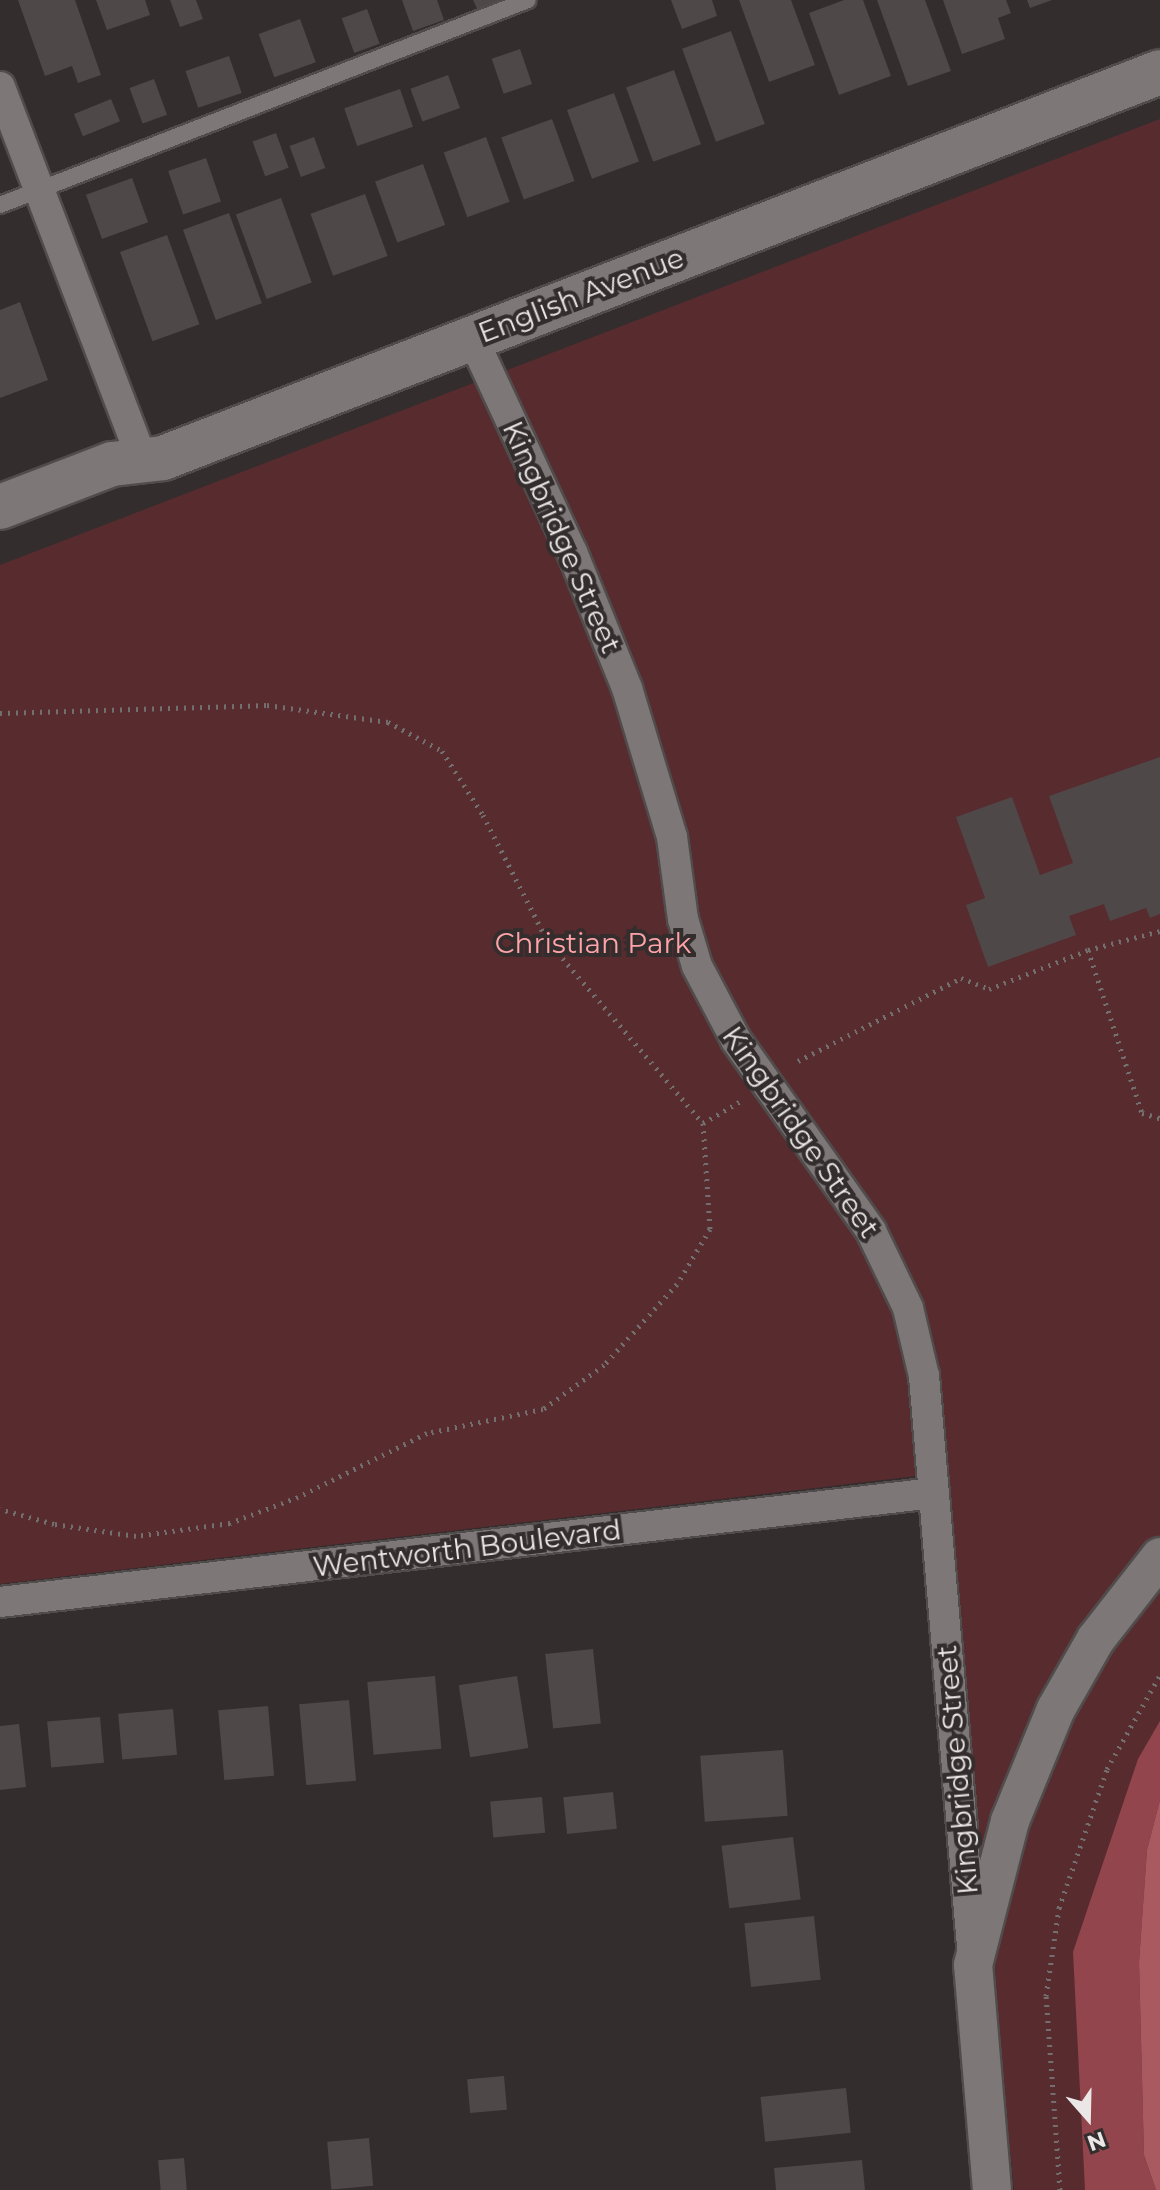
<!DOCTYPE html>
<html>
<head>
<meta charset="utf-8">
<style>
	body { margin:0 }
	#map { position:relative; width:1160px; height:2190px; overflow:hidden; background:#332d2d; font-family:Montserrat,sans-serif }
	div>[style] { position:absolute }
	.green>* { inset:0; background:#582b2f }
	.forest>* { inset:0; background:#92454c }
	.water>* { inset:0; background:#a95960 }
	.building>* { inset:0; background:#4e4848; transform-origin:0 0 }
	.path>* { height:5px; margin-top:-2.5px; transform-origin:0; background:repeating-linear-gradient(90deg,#746f6f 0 2px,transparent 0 8px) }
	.roads { filter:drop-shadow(2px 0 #514c4c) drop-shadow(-2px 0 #514c4c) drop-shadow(0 2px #514c4c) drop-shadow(0 -2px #514c4c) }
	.service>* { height:16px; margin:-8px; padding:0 8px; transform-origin:8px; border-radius:8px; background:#7e7777 }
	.minor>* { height:30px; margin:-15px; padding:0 15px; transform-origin:15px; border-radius:15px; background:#7e7777 }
	.tertiary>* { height:38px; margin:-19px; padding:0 19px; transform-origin:19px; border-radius:19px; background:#7e7777 }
	.secondary>* { height:44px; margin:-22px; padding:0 22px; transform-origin:22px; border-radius:22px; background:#7e7777 }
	span { translate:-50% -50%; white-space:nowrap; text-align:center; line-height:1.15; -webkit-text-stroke:8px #332d2d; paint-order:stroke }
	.street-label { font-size:28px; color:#ebe7e7 }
	.park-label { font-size:28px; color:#fea4a9 }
	.north { position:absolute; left:1048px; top:2078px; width:80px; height:80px; -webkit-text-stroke:6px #332d2d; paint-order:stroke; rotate:160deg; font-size:22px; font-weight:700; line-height:32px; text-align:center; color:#ebe7e7 }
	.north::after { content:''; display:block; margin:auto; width:28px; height:36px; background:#ebe7e7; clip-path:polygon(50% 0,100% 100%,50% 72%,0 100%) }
</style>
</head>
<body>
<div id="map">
	<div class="green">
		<i style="clip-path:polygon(1160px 119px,1160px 2190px,1014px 2190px,942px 1473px,0 1584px,0 565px)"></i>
	</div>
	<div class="forest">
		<i style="clip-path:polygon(1160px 1721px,1160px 1800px,1147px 1850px,1139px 1962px,1144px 2155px,1156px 2190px,1085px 2190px,1073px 1952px,1138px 1759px)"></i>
	</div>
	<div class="water">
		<i style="clip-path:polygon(1160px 1800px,1160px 2190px,1156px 2190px,1144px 2155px,1139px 1962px,1147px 1850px)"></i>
	</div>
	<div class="building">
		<i style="clip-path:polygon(18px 0,75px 0,101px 75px,78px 83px,72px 66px,45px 76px)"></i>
		<i style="clip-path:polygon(96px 0,145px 0,150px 15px,107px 30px)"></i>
		<i style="clip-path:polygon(170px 0,196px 0,203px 19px,180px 27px)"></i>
		<i style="clip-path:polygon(402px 0,437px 0,444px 20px,413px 31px)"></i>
		<i style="clip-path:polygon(473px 0,501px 0,501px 3px,478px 11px)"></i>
		<i style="clip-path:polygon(671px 0,712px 0,717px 16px,682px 29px)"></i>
		<i style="clip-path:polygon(739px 0,791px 0,815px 65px,769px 82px)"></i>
		<i style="clip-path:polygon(844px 0,863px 0,891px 76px,839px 95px,809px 13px)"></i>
		<i style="clip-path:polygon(877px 0,925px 0,951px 71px,908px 86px)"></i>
		<i style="clip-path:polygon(943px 0,1006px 0,1011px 13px,998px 18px,1005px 39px,962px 54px)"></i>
		<i style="clip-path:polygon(1027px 0,1052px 0,1030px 8px)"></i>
		<i style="left:367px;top:9px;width:37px;height:27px;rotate:70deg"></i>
		<i style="left:300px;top:19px;width:46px;height:44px;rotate:70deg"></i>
		<i style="left:731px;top:31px;width:99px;height:52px;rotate:70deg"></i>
		<i style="left:520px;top:49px;width:37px;height:30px;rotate:71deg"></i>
		<i style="left:229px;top:56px;width:39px;height:46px;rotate:71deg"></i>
		<i style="left:674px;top:70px;width:79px;height:51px;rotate:70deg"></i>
		<i style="left:448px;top:75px;width:35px;height:40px;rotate:70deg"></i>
		<i style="left:154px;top:79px;width:38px;height:26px;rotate:70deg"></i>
		<i style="left:400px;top:89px;width:40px;height:59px;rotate:71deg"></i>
		<i style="left:614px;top:93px;width:73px;height:50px;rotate:70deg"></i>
		<i style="left:111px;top:99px;width:24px;height:40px;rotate:68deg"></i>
		<i style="left:552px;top:119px;width:66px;height:54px;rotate:70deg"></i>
		<i style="left:276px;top:133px;width:37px;height:25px;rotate:70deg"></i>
		<i style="left:314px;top:137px;width:33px;height:26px;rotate:70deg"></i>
		<i style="left:486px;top:137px;width:69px;height:45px;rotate:70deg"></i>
		<i style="left:206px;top:158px;width:46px;height:40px;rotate:71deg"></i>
		<i style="left:423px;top:164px;width:65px;height:51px;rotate:70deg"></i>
		<i style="left:132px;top:178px;width:47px;height:49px;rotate:70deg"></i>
		<i style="left:365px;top:194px;width:66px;height:58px;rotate:70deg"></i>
		<i style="left:281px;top:198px;width:90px;height:48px;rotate:70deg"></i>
		<i style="left:229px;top:213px;width:96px;height:49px;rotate:70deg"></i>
		<i style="left:167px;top:235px;width:95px;height:50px;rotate:70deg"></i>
		<i style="clip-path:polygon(20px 302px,48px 380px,0 398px,0 310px)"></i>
		<i style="clip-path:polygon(1160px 757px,1160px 914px,1150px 918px,1146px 908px,1110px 921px,1104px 904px,1069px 916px,1076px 935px,988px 967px,966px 905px,985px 898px,956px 817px,1012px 797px,1040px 875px,1073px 863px,1049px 796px)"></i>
		<i style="left:593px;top:1649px;width:75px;height:48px;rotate:84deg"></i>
		<i style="left:435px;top:1676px;width:73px;height:68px;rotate:85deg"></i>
		<i style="left:517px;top:1676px;width:73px;height:59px;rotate:81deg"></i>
		<i style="left:349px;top:1700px;width:81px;height:50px;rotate:85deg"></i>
		<i style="left:268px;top:1706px;width:70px;height:50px;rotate:85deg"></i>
		<i style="left:173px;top:1709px;width:46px;height:55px;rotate:85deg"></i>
		<i style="left:100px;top:1717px;width:46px;height:53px;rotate:85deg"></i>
		<i style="clip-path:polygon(19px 1724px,26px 1787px,0 1790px,0 1726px)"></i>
		<i style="left:783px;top:1750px;width:66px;height:83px;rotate:86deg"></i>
		<i style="left:613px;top:1792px;width:37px;height:50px;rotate:84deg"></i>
		<i style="left:542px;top:1797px;width:36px;height:52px;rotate:85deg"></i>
		<i style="left:793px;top:1837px;width:63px;height:72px;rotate:83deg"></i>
		<i style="left:814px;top:1916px;width:64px;height:70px;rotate:84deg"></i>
		<i style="left:504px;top:2076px;width:34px;height:37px;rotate:85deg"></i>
		<i style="left:846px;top:2088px;width:45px;height:86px;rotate:84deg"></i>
		<i style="left:369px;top:2138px;width:48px;height:42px;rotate:85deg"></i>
		<i style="left:184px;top:2158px;width:32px;height:26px;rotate:85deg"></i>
		<i style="clip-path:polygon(862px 2160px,865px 2190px,776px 2190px,774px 2168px)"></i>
	</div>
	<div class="path">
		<i style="left:0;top:713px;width:267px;rotate:-1.7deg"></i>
		<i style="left:267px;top:705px;width:122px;rotate:8deg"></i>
		<i style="left:388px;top:722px;width:61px;rotate:28.2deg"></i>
		<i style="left:442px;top:751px;width:76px;rotate:57.4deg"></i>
		<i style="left:483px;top:815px;width:140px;rotate:62.9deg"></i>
		<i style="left:547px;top:940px;width:240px;rotate:49.6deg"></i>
		<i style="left:703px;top:1123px;width:106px;rotate:86.2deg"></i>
		<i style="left:710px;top:1229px;width:64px;rotate:121deg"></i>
		<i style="left:677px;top:1284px;width:109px;rotate:132deg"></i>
		<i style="left:604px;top:1365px;width:75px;rotate:144.2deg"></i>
		<i style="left:543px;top:1409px;width:118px;rotate:168.3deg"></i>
		<i style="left:427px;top:1433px;width:144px;rotate:153.6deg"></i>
		<i style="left:298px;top:1497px;width:73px;rotate:159.1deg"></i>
		<i style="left:230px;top:1523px;width:95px;rotate:172.1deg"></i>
		<i style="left:136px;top:1536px;width:83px;rotate:-171.7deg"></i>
		<i style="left:54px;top:1524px;width:56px;rotate:-164.5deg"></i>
		<i style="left:1088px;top:950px;width:172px;rotate:71.7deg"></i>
		<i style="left:1142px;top:1113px;width:19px;rotate:16deg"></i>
		<i style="left:798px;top:1061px;width:183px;rotate:-27deg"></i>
		<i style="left:961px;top:978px;width:30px;rotate:21deg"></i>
		<i style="left:989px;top:989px;width:106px;rotate:-21.5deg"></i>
		<i style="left:1088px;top:950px;width:74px;rotate:-14.8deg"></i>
		<i style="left:703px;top:1123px;width:42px;rotate:-30.3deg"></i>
		<i style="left:1060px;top:2190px;width:195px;rotate:-94.1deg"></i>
		<i style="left:1046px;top:1996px;width:89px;rotate:-81.6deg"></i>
		<i style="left:1059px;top:1908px;width:147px;rotate:-70.9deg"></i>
		<i style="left:1107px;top:1769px;width:108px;rotate:-60.6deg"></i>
	</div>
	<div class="roads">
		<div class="service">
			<i style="left:0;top:205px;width:566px;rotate:-21.22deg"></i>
		</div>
		<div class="minor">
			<i style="left:0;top:87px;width:398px;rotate:69.1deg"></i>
			<i style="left:472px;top:337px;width:237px;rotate:65.1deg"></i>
			<i style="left:572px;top:552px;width:147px;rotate:68deg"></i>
			<i style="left:627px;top:688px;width:156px;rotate:73.2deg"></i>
			<i style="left:672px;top:837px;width:83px;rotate:82.4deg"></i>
			<i style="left:683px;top:919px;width:49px;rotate:73.4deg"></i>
			<i style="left:697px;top:966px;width:84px;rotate:62.2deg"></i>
			<i style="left:736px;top:1040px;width:234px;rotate:54.7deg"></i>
			<i style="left:871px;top:1231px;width:85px;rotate:64.3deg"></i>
			<i style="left:908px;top:1308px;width:70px;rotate:76.8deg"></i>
			<i style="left:924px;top:1376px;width:573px;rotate:85.19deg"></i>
			<i style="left:0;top:1602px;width:940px;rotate:-6.66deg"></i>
		</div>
		<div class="tertiary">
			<i style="left:992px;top:2190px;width:226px;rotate:-94.8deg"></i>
			<i style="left:973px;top:1965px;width:149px;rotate:-75.6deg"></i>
			<i style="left:1010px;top:1821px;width:121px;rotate:-67.7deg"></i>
			<i style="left:1056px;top:1709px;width:81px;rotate:-60.3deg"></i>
			<i style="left:1096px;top:1639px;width:104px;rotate:-52deg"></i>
		</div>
		<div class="secondary">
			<i style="left:0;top:507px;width:120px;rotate:-21deg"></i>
			<i style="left:112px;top:464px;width:51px;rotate:-6.7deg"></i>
			<i style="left:163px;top:458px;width:1069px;rotate:-21.16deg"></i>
		</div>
	</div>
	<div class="street-label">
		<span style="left:581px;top:295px;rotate:-21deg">English Avenue</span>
		<span style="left:562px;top:537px;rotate:66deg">Kingbridge Street</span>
		<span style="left:801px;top:1132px;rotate:55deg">Kingbridge Street</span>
		<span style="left:467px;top:1548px;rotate:-7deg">Wentworth Boulevard</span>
		<span style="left:957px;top:1770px;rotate:-95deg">Kingbridge Street</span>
	</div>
	<div class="park-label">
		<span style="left:593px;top:943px">Christian Park</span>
	</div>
	<div class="north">N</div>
</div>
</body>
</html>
